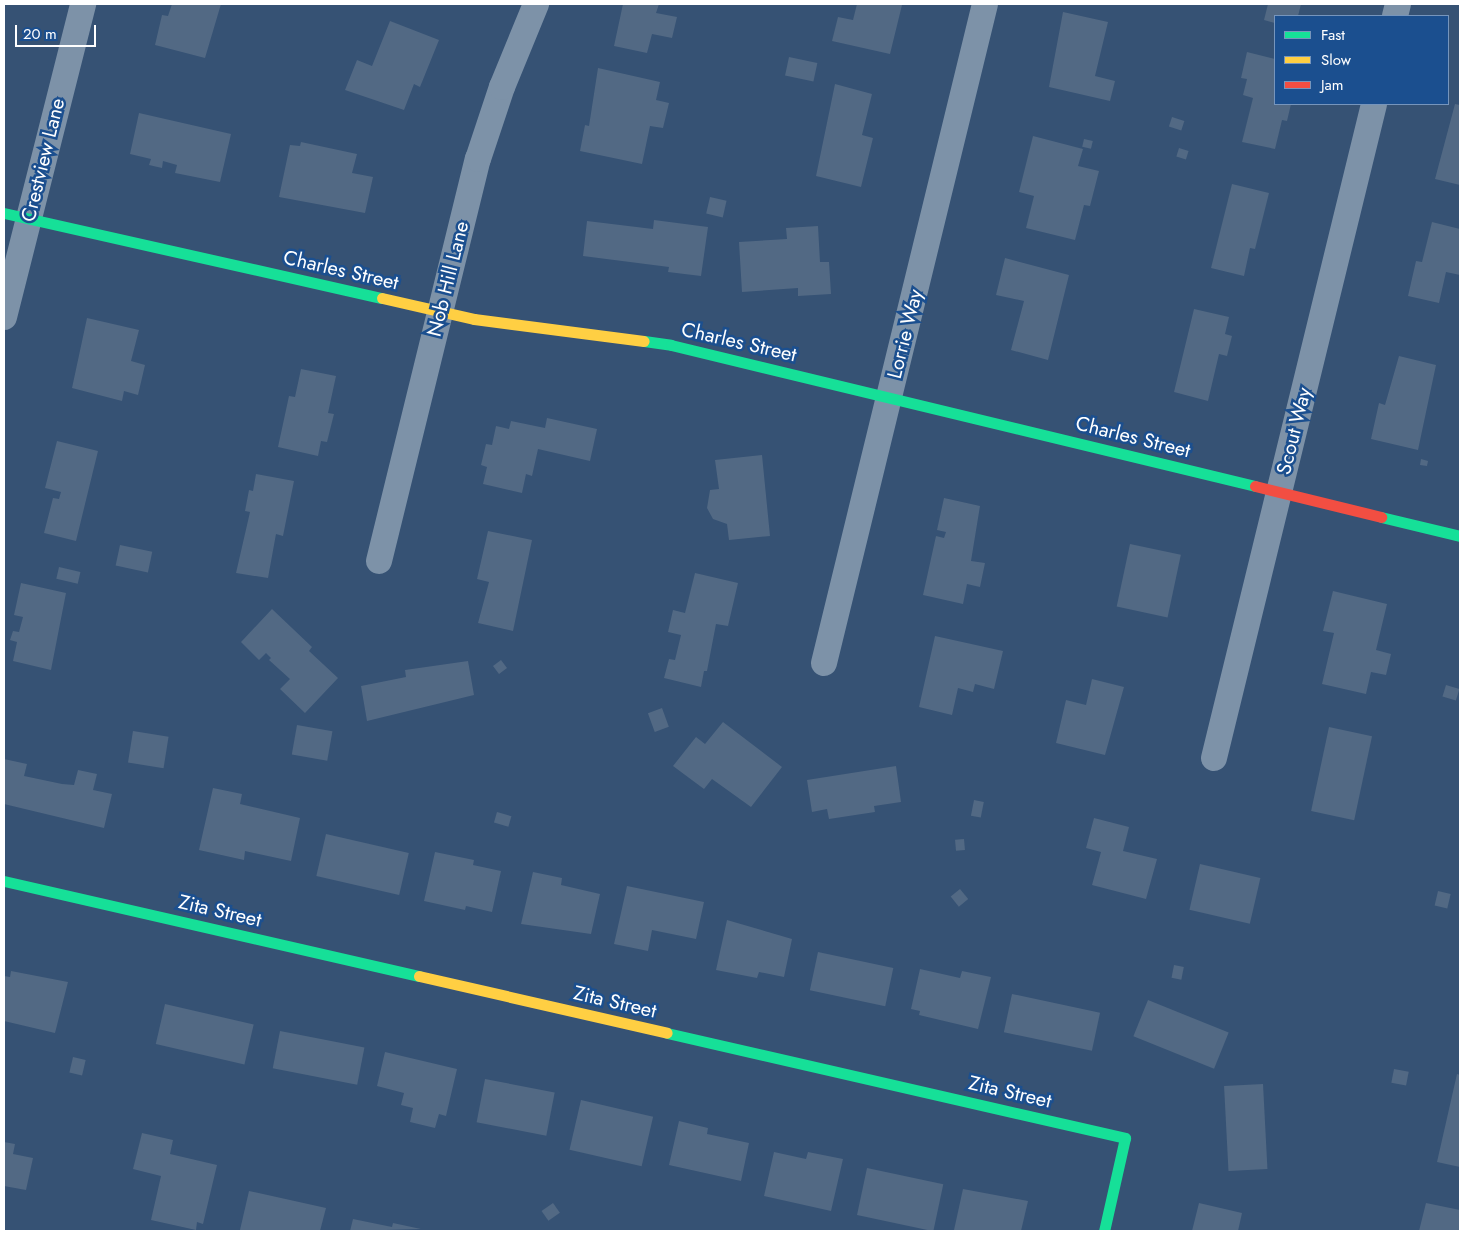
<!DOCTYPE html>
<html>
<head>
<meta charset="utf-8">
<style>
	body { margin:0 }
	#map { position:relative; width:1464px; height:1235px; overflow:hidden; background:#365274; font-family:Jost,sans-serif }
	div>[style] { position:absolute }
	.building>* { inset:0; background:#526984; transform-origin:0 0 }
	.street>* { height:26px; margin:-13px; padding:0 13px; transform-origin:13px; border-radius:13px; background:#7d92a8 }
	.fast>* { height:11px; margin:-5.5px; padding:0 5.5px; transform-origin:5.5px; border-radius:5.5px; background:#16e098 }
	.slow>* { height:11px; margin:-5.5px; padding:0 5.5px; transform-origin:5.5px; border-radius:5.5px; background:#ffcf43 }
	.jam>* { height:11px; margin:-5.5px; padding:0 5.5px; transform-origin:5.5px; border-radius:5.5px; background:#f24e42 }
	span { translate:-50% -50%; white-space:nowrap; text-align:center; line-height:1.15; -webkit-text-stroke:5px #1b4f8f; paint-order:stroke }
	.street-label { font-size:20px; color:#fff }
	.frame { position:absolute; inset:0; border:5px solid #fff; pointer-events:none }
	.legend { position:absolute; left:1274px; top:15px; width:175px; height:90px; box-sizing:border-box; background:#1b4f8f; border:1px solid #7695bc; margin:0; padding:6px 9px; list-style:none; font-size:15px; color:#fff }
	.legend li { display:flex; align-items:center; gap:10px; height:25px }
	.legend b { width:25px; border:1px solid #7695bc }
	.scale { position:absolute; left:15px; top:25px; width:81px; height:22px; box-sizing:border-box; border:2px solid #fff; border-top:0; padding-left:6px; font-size:15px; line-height:18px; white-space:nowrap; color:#fff; -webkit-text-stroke:4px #1b4f8f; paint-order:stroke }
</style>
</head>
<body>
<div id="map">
	<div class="building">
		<i style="clip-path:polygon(172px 4px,221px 4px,205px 58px,155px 45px,162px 15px,168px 16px)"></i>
		<i style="clip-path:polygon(623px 4px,659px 4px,656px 13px,677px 17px,672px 38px,652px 34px,647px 53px,614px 46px)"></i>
		<i style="clip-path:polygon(857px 4px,902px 5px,890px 54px,832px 41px,838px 17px,853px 20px)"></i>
		<i style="clip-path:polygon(1268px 4px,1301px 4px,1298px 16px,1275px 16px,1275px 23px,1264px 20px)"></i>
		<i style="clip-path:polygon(1063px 12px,1108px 22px,1095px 76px,1115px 81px,1110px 101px,1049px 87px)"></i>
		<i style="clip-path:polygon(390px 21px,439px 40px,420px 87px,414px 84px,404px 110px,345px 90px,357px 60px,372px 66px)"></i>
		<i style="clip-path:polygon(1247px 52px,1275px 59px,1275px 104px,1291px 104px,1287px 121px,1282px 120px,1275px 149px,1242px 142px,1253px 98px,1243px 95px,1247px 79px,1241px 78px)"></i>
		<i style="left:789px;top:57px;width:29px;height:19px;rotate:12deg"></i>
		<i style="clip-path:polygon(598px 68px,660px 82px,656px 100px,669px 103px,663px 128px,650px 126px,642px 164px,580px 151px,585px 125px,589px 126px)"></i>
		<i style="clip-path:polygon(835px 84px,872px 94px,862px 135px,873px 138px,861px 187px,816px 176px)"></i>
		<i style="clip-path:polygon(1455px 104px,1460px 105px,1460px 185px,1435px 179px)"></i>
		<i style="clip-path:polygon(139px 113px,231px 134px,220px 182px,175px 173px,177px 165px,163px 161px,162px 168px,149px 165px,151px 159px,130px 154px)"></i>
		<i style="left:1172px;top:117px;width:13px;height:10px;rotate:18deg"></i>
		<i style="clip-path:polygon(1033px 136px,1083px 149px,1078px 166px,1099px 171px,1090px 206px,1084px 205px,1075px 240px,1026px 228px,1034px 196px,1019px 192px)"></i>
		<i style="left:1084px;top:139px;width:9px;height:8px;rotate:13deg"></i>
		<i style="clip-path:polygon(301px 142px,357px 154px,352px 173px,373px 177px,365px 213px,279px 197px,290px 145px,300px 146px)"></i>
		<i style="left:1179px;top:148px;width:10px;height:9px;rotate:17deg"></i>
		<i style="clip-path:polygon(1232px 184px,1269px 193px,1255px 249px,1250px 248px,1244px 276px,1211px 268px)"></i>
		<i style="left:710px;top:197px;width:17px;height:17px;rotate:13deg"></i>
		<i style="clip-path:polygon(654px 220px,708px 227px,701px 276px,668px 272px,669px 267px,583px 256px,587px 221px,653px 229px)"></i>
		<i style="clip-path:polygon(1432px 222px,1460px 229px,1460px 275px,1446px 272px,1439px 303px,1408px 296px,1416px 261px,1422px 262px)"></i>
		<i style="clip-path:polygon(818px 226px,820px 262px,829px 262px,831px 294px,798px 296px,798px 288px,742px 292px,739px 242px,787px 239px,786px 228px)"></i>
		<i style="clip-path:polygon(1005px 258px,1069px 275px,1048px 360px,1011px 350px,1024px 301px,996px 295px)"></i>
		<i style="clip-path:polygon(1194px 309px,1229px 317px,1225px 334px,1232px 336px,1227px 356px,1219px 354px,1208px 401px,1174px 392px)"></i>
		<i style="clip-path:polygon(87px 318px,139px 330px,131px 361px,145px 365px,138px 395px,124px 391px,122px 401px,72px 388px)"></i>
		<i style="clip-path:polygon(1399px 356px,1436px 365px,1418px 450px,1371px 439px,1379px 403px,1385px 405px)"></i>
		<i style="clip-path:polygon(301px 369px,336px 376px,328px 413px,334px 414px,327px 442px,321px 441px,318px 456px,278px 447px,289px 396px,295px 397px)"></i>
		<i style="clip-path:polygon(547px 418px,597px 429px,590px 461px,538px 449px,532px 476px,526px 474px,522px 493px,483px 484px,487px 467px,481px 465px,486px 444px,492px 445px,496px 426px,509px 429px,511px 421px,545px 428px)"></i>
		<i style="clip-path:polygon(57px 441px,98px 451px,76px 541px,44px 533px,53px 498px,59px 499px,61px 492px,45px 488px)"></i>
		<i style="clip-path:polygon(762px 455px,770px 536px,729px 540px,727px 524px,713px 519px,707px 508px,710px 490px,719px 489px,715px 460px)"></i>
		<i style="clip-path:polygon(1421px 459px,1428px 461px,1427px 466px,1420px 465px)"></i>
		<i style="clip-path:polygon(256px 474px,294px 481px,283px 536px,276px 534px,268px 578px,236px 573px,250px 512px,245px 511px,249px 490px,253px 491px)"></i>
		<i style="clip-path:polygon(944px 498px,980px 506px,971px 561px,985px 563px,980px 587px,967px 584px,963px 604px,923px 595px,936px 536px,944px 538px,946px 532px,937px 530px)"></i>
		<i style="clip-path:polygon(488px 531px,532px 540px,513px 631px,478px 623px,489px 582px,477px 579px)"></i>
		<i style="left:1130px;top:544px;width:52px;height:64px;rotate:12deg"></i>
		<i style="left:120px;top:545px;width:33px;height:21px;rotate:12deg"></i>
		<i style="left:59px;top:567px;width:22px;height:12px;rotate:13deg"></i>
		<i style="clip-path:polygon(695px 573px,738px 583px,728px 626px,716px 624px,707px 671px,704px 671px,701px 687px,664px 678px,669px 659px,675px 660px,681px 635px,668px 632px,673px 610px,685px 613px)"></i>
		<i style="clip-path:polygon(21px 583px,66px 593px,51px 670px,13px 661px,17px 642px,10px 640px,13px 631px,19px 632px,23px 617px,14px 615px)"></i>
		<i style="clip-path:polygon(1333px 591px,1387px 604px,1376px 650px,1391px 654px,1386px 675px,1371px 672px,1366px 694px,1322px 684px,1334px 633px,1323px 631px)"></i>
		<i style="clip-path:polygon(272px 609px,312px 647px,309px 651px,338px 678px,305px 713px,280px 689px,290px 679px,269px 660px,271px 658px,266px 653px,259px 660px,241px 642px)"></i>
		<i style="clip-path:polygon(935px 636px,1003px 651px,994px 689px,975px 684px,973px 692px,958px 688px,952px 715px,919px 707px)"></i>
		<i style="left:501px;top:660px;width:10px;height:10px;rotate:53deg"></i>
		<i style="clip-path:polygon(468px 661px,474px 695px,367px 721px,361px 686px,406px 677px,405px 670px)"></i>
		<i style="clip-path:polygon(1092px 679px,1124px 687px,1105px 755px,1056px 743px,1066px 700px,1086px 705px)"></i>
		<i style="left:1446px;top:685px;width:14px;height:12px;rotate:17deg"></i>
		<i style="left:662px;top:708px;width:20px;height:15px;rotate:70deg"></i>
		<i style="clip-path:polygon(723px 722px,782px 767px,751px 807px,712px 779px,704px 789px,673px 766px,696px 737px,705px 744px)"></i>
		<i style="left:297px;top:725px;width:36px;height:30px;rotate:10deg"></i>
		<i style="left:1329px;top:727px;width:44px;height:86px;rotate:12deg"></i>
		<i style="left:133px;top:731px;width:36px;height:32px;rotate:9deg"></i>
		<i style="clip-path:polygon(4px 759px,27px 764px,24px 776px,62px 784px,74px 785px,78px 770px,97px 774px,93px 790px,112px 794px,104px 828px,4px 804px)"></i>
		<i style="clip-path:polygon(896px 766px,901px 802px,874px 806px,875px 812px,829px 819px,827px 809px,812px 812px,807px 780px)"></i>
		<i style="clip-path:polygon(213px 788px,242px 794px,240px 804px,300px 818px,291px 861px,245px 851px,244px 860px,199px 850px)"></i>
		<i style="left:974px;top:800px;width:10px;height:16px;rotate:11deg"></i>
		<i style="left:497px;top:812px;width:15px;height:11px;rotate:16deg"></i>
		<i style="clip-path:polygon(1094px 818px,1129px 827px,1123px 851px,1157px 859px,1146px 899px,1092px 885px,1101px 852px,1086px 848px)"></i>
		<i style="left:326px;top:834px;width:85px;height:43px;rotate:13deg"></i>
		<i style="left:964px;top:839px;width:11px;height:9px;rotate:85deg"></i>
		<i style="clip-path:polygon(435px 852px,474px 860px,473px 865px,501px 871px,492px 912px,466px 906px,465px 910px,424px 901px)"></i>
		<i style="left:1200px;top:864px;width:62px;height:47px;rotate:13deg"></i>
		<i style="clip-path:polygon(533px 872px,562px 878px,561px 885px,600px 894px,591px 934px,521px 924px)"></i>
		<i style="clip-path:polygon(627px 886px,704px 902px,696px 939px,652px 930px,648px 951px,614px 944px)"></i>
		<i style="left:960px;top:889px;width:13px;height:12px;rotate:51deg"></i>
		<i style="left:1438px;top:891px;width:13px;height:15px;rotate:13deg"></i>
		<i style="clip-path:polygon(727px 920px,792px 939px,784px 977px,759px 972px,757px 978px,716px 970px)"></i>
		<i style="left:818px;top:952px;width:77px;height:39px;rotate:12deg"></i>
		<i style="left:1174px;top:965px;width:10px;height:13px;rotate:11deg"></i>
		<i style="clip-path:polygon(920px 969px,960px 978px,962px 971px,991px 977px,978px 1029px,919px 1015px,920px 1011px,911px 1009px)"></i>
		<i style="clip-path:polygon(11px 971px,68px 982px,55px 1033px,4px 1021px,4px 976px,10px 977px)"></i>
		<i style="left:1012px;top:994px;width:90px;height:39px;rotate:12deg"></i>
		<i style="left:1148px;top:1000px;width:87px;height:39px;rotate:22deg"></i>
		<i style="left:165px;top:1004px;width:91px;height:41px;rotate:13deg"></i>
		<i style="left:280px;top:1031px;width:86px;height:38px;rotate:11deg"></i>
		<i style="clip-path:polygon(385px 1052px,457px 1069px,446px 1116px,439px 1114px,435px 1128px,410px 1122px,413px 1108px,401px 1105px,404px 1093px,377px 1086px)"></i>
		<i style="left:73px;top:1057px;width:13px;height:16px;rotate:13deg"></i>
		<i style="left:1394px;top:1069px;width:15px;height:14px;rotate:11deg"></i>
		<i style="clip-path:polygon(1457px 1074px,1460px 1075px,1460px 1167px,1437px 1162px)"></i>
		<i style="left:485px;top:1079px;width:71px;height:44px;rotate:11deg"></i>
		<i style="left:1263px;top:1084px;width:85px;height:39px;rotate:87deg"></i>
		<i style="left:581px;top:1100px;width:74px;height:51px;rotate:13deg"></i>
		<i style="clip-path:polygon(679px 1121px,708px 1128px,707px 1134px,749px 1143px,741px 1181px,669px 1165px)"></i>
		<i style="clip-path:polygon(142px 1133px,173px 1140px,170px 1154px,217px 1165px,203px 1224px,197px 1222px,196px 1230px,151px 1220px,161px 1176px,133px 1169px)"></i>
		<i style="clip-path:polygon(4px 1142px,15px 1144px,13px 1154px,33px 1158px,26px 1190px,4px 1186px)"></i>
		<i style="clip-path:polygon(774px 1152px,806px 1159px,808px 1152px,843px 1159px,831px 1211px,764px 1196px)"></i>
		<i style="left:867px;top:1168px;width:78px;height:48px;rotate:12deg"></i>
		<i style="clip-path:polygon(963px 1189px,1028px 1201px,1021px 1231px,954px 1230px)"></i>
		<i style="clip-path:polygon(249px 1191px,326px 1208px,320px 1231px,240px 1230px)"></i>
		<i style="left:553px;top:1203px;width:12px;height:14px;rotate:55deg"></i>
		<i style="clip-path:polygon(1199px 1203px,1242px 1213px,1238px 1231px,1192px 1231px)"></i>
		<i style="clip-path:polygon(1426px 1203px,1460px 1210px,1460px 1231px,1419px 1231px)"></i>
		<i style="clip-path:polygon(353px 1219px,392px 1227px,393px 1223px,421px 1229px,350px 1231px)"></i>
	</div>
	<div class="street">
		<i style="left:1395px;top:16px;width:12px;rotate:-76deg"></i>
		<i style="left:4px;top:317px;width:323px;rotate:-75.8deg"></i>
		<i style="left:379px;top:561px;width:414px;rotate:-76.2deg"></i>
		<i style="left:478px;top:159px;width:76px;rotate:-71.6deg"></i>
		<i style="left:502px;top:87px;width:90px;rotate:-67.7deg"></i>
		<i style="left:824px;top:663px;width:678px;rotate:-76.27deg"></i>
		<i style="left:1214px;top:758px;width:673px;rotate:-76.25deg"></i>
	</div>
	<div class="fast">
		<i style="left:4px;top:213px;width:387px;rotate:12.7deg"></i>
		<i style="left:644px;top:341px;width:27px;rotate:8deg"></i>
		<i style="left:671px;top:345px;width:601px;rotate:13.57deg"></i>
		<i style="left:1381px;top:517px;width:81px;rotate:13.5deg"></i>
		<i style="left:4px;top:881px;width:426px;rotate:12.9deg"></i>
		<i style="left:667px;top:1033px;width:470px;rotate:12.9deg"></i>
		<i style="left:1125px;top:1138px;width:95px;rotate:102.7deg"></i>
	</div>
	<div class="slow">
		<i style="left:382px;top:298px;width:94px;rotate:12.9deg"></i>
		<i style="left:474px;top:319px;width:171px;rotate:7.4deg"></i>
		<i style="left:419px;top:976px;width:254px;rotate:12.9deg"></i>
	</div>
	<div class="jam">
		<i style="left:1255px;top:486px;width:130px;rotate:13.8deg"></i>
	</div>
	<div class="street-label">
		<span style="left:43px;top:160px;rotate:-76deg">Crestview Lane</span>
		<span style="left:341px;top:270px;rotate:13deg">Charles Street</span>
		<span style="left:448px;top:279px;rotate:-76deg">Nob Hill Lane</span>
		<span style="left:905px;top:334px;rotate:-76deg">Lorrie Way</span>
		<span style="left:739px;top:342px;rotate:13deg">Charles Street</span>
		<span style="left:1294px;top:431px;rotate:-76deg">Scout Way</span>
		<span style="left:1133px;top:437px;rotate:14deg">Charles Street</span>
		<span style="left:220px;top:911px;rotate:13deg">Zita Street</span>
		<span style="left:615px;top:1002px;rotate:13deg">Zita Street</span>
		<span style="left:1010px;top:1092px;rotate:13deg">Zita Street</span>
	</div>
	<div class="frame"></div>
	<ul class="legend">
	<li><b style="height:6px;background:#16e098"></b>Fast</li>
	<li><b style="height:6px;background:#ffcf43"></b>Slow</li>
	<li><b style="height:6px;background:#f24e42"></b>Jam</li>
	</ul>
	<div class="scale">20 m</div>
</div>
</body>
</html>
